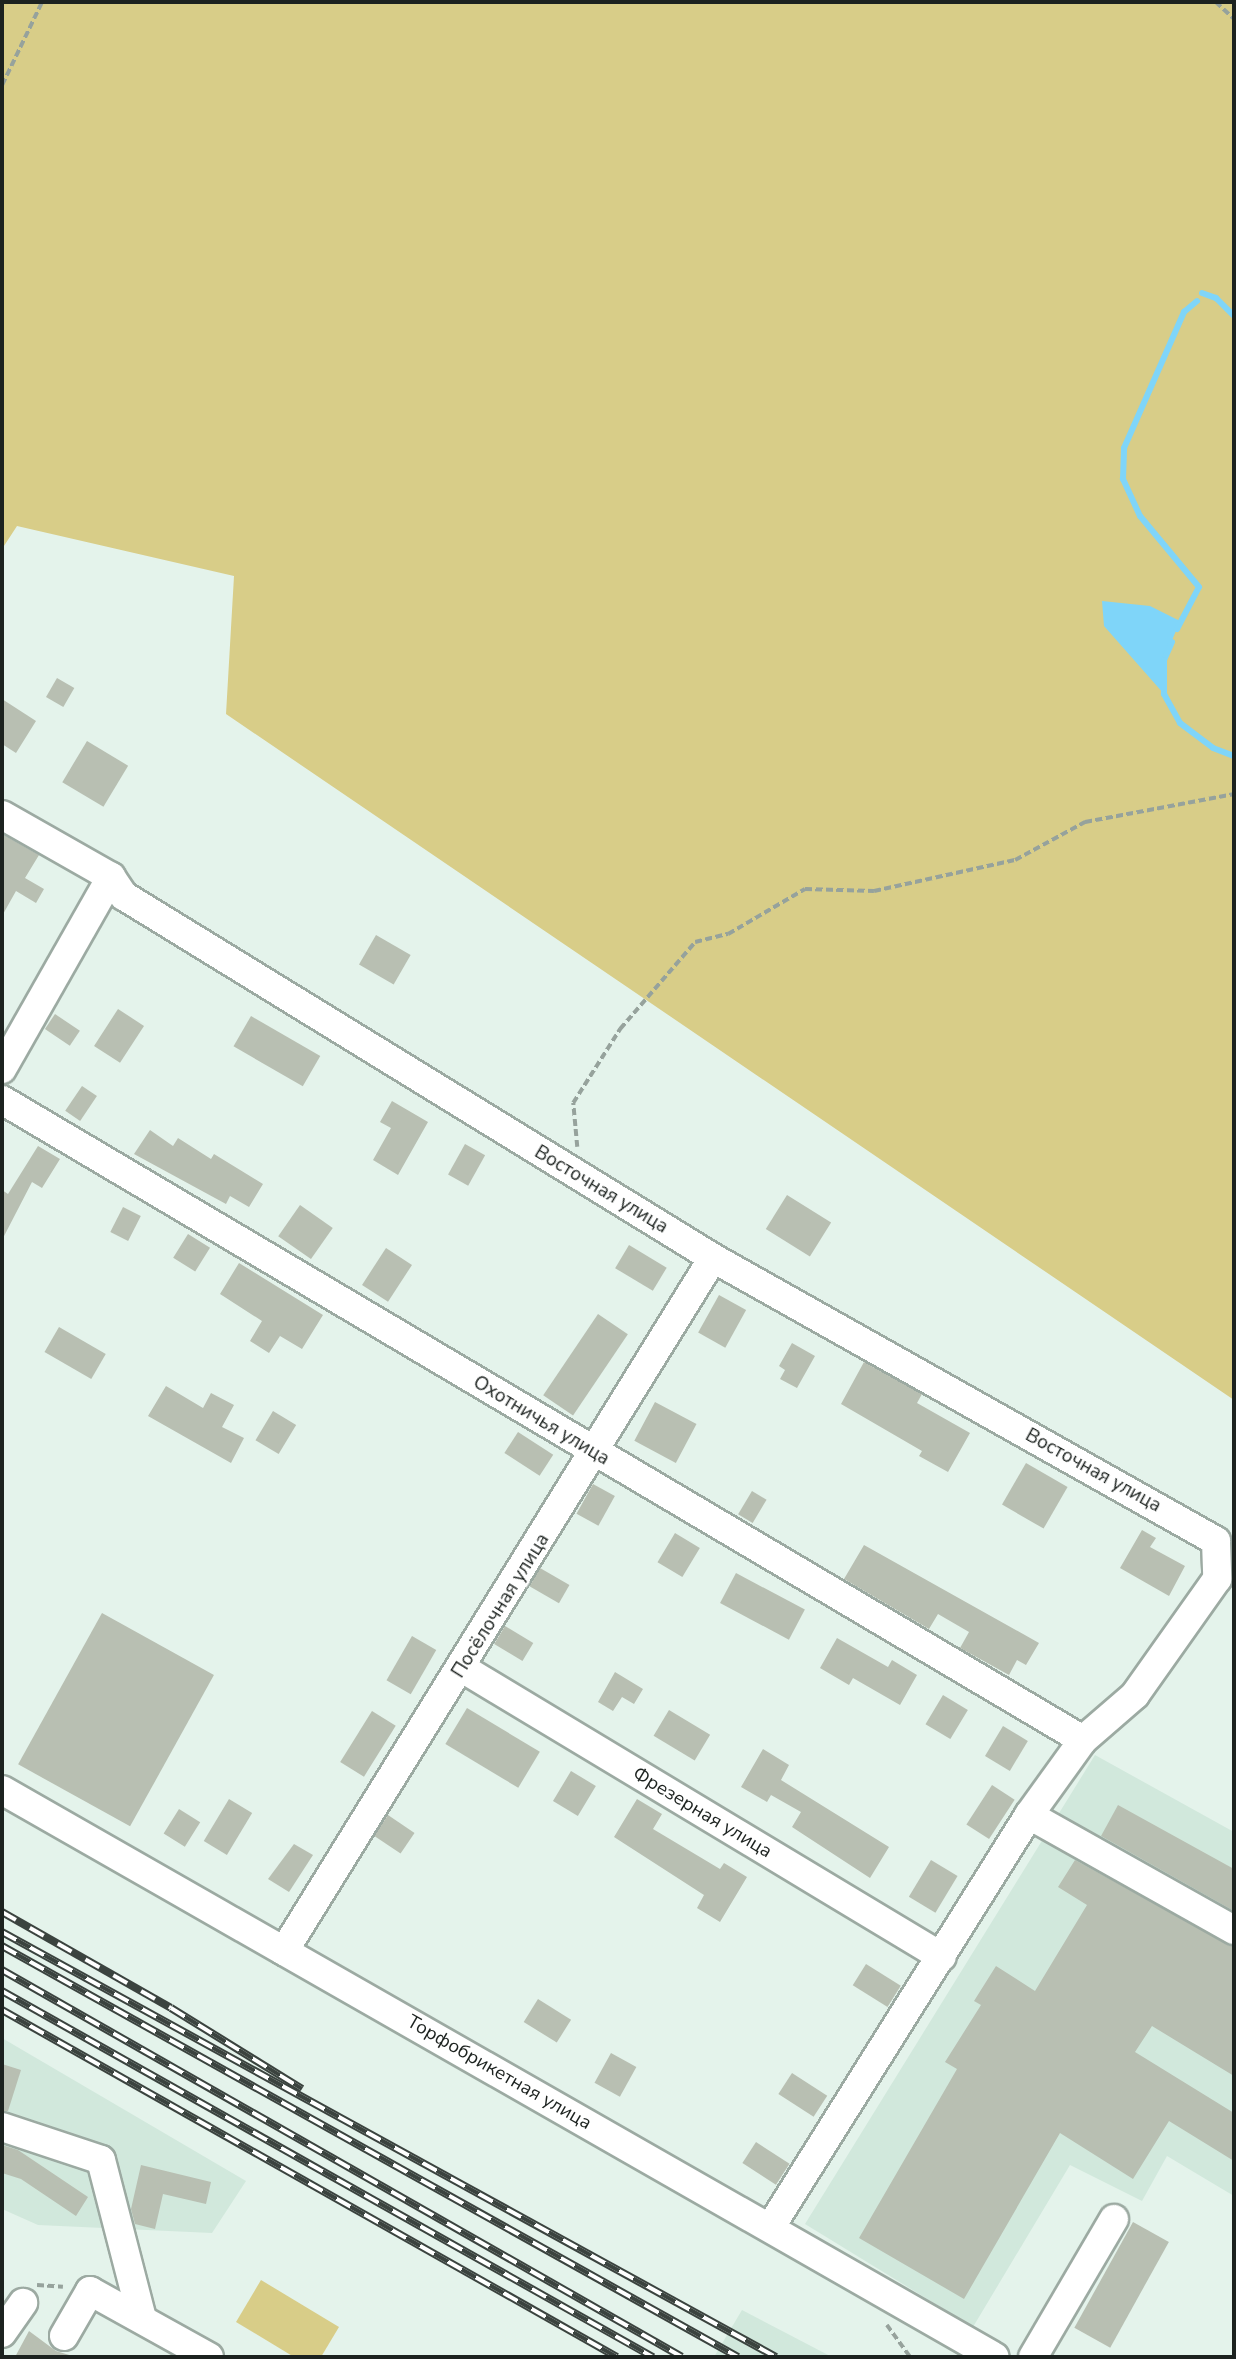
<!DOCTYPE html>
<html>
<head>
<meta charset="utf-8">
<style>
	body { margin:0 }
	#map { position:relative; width:1236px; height:2359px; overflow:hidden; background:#e4f3eb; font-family:"Nunito Sans",sans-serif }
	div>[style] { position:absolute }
	.built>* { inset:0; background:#d1e8dc }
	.green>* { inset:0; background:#d8cd88 }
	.water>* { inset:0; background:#7fd5f9 }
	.stream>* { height:6px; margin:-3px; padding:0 3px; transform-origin:3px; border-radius:3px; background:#7fd5f9 }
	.building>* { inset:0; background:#b8bfb2; transform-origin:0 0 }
	.path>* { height:3.5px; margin-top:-1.75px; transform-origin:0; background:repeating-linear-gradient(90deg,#96a29c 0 7px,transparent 0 10.5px) }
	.roads { filter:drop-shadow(2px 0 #9caaa2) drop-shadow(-2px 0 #9caaa2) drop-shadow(0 2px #9caaa2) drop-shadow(0 -2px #9caaa2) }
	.minor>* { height:28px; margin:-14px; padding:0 14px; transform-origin:14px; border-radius:14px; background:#fff }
	.rail>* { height:8px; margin-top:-4px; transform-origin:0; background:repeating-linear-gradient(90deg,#fff 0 16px,#3b433f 0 32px); box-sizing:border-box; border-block:2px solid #3b433f }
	span { translate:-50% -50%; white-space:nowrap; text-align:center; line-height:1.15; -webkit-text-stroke:5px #fff; paint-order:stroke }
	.street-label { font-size:19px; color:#1c221f }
	.frame { position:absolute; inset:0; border:4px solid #1c221f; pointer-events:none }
</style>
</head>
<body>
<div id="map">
	<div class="built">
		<i style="clip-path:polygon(1095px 1755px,1234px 1832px,1234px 2196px,1167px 2156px,1142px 2201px,1070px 2165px,973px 2327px,805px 2224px)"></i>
		<i style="clip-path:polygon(2px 2038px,246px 2181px,212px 2233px,38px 2225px,2px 2209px)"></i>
		<i style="clip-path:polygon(742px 2310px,832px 2357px,714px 2357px)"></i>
	</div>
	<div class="green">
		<i style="clip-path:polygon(2px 2px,1234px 2px,1234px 1400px,226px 714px,234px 576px,17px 526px,2px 549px)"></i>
		<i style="clip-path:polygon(261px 2280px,339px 2327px,321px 2357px,294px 2357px,236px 2322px)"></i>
	</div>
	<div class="water">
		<i style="clip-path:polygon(1102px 601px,1150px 606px,1180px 621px,1164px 660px,1164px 694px,1104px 626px)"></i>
	</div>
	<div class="stream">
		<i style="left:1202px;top:293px;width:15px;rotate:20deg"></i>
		<i style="left:1216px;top:298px;width:25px;rotate:45deg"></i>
		<i style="left:1177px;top:629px;width:47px;rotate:-62.4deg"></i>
		<i style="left:1199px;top:587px;width:92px;rotate:-129.7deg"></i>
		<i style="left:1140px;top:516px;width:41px;rotate:-114.7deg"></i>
		<i style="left:1123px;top:479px;width:31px;rotate:-88deg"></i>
		<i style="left:1124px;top:448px;width:149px;rotate:-66.2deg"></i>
		<i style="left:1184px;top:312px;width:17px;rotate:-40deg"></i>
		<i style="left:1172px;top:642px;width:20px;rotate:114deg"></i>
		<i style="left:1164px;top:660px;width:34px;rotate:90deg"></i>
		<i style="left:1164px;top:694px;width:33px;rotate:61deg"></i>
		<i style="left:1180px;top:723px;width:41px;rotate:37.1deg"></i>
		<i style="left:1213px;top:748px;width:22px;rotate:21deg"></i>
	</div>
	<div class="building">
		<i style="left:57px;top:678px;width:20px;height:22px;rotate:30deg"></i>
		<i style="clip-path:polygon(2px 699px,36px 721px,16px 753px,2px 744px)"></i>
		<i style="left:87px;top:741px;width:48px;height:48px;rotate:31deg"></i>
		<i style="clip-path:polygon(2px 834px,39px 855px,25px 878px,44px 889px,36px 903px,16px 891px,2px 916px)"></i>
		<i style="left:376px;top:935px;width:40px;height:34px;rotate:30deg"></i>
		<i style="left:118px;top:1009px;width:31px;height:44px;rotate:33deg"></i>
		<i style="left:55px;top:1014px;width:30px;height:18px;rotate:34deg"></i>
		<i style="left:251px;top:1016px;width:80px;height:35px;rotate:30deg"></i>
		<i style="left:82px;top:1086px;width:18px;height:30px;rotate:34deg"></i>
		<i style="clip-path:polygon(392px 1101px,428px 1122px,398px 1175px,373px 1160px,391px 1128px,380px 1122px)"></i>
		<i style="clip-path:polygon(150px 1130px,173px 1146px,178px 1138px,211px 1159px,214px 1154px,263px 1184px,249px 1207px,230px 1196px,226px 1204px,134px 1154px)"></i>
		<i style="left:465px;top:1144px;width:23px;height:35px;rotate:29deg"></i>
		<i style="clip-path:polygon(38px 1146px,60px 1159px,42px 1188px,32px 1182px,2px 1240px,2px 1190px,8px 1194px)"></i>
		<i style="left:787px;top:1195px;width:52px;height:40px;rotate:32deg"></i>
		<i style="left:300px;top:1205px;width:40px;height:38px;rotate:35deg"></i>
		<i style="left:123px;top:1207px;width:20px;height:28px;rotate:27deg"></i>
		<i style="left:188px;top:1234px;width:26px;height:28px;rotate:32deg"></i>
		<i style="left:629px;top:1245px;width:44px;height:27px;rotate:31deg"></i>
		<i style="left:386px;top:1248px;width:31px;height:44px;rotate:33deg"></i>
		<i style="clip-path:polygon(239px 1263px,323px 1315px,302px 1349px,280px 1336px,269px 1353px,250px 1341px,262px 1321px,220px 1294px)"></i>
		<i style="left:719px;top:1295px;width:31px;height:43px;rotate:29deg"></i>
		<i style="left:598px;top:1314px;width:36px;height:98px;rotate:34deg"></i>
		<i style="left:59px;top:1327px;width:54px;height:29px;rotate:30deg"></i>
		<i style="clip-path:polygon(792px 1343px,815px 1356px,797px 1388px,780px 1379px,785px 1370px,779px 1366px)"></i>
		<i style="clip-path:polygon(864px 1362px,922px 1394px,917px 1403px,970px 1433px,948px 1472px,919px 1456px,922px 1451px,841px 1404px)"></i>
		<i style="clip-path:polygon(166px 1386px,203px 1408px,211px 1393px,234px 1405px,222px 1427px,244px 1438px,231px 1463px,148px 1416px)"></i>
		<i style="left:655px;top:1402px;width:47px;height:44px;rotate:28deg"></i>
		<i style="left:273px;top:1411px;width:27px;height:34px;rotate:31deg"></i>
		<i style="left:518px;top:1432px;width:42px;height:25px;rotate:33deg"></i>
		<i style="left:1026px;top:1463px;width:48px;height:48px;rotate:30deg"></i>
		<i style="left:593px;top:1484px;width:25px;height:34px;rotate:29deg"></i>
		<i style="left:752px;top:1491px;width:17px;height:27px;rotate:31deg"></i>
		<i style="clip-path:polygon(1142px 1530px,1156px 1538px,1150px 1547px,1185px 1566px,1169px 1596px,1120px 1568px)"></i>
		<i style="left:675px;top:1533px;width:29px;height:34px;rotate:31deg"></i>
		<i style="clip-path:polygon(864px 1545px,1039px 1643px,1026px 1665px,1017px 1660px,1009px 1675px,960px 1648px,969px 1632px,938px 1614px,929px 1629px,844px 1579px)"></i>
		<i style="left:540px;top:1568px;width:34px;height:21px;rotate:30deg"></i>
		<i style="left:736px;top:1573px;width:78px;height:34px;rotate:28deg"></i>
		<i style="left:102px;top:1613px;width:128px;height:173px;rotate:29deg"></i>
		<i style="left:505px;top:1626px;width:33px;height:21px;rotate:31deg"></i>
		<i style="left:412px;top:1636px;width:28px;height:51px;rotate:30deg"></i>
		<i style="clip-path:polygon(837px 1638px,888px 1667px,892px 1660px,917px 1675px,900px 1705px,853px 1678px,849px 1685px,820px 1668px)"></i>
		<i style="clip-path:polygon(615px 1672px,643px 1689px,634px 1704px,622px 1697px,613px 1711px,598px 1702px)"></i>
		<i style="left:943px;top:1695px;width:29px;height:34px;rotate:31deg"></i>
		<i style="left:467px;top:1708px;width:85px;height:42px;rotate:31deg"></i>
		<i style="left:669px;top:1710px;width:48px;height:30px;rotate:31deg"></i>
		<i style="left:372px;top:1711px;width:28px;height:60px;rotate:32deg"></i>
		<i style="left:1003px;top:1726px;width:29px;height:35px;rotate:31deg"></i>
		<i style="clip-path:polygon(763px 1749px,789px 1765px,781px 1780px,889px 1847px,870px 1878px,792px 1827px,801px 1812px,771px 1795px,767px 1802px,741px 1787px)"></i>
		<i style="left:571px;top:1771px;width:29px;height:35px;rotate:31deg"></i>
		<i style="left:992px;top:1785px;width:27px;height:47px;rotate:33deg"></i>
		<i style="left:229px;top:1799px;width:27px;height:49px;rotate:31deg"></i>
		<i style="clip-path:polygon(637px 1799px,662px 1814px,653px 1829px,720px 1869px,724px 1863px,747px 1877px,720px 1922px,697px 1908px,704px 1895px,614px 1837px)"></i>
		<i style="clip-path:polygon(1118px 1805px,1234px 1869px,1234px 1911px,1101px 1836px)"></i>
		<i style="left:179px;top:1809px;width:25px;height:29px;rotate:32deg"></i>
		<i style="left:388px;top:1815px;width:32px;height:25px;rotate:34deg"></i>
		<i style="clip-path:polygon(294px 1844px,313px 1855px,289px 1892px,268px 1879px)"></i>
		<i style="left:931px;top:1860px;width:31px;height:43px;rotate:31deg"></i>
		<i style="clip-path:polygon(1075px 1860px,1234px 1947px,1234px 2076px,1152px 2026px,1135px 2052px,1234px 2113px,1234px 2161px,1169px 2121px,1133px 2179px,1060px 2133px,964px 2299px,859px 2238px,957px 2069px,945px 2062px,981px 2005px,974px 2001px,996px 1966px,1035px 1991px,1087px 1905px,1058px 1887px)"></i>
		<i style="left:866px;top:1964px;width:41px;height:25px;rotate:32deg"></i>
		<i style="left:538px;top:1999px;width:39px;height:27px;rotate:32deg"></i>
		<i style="left:611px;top:2053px;width:29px;height:34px;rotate:29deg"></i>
		<i style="clip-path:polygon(2px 2064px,21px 2070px,8px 2111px,2px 2111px)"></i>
		<i style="left:792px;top:2073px;width:42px;height:25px;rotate:33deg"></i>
		<i style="left:756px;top:2142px;width:40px;height:25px;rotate:33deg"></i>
		<i style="clip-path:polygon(2px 2145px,18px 2150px,88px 2197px,76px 2216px,21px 2179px,2px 2173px)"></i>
		<i style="clip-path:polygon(141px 2165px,211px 2182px,206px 2204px,163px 2194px,155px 2229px,135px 2224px,131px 2209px)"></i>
		<i style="left:1133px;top:2222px;width:41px;height:121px;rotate:29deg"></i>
		<i style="clip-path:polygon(29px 2331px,56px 2351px,76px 2357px,15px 2357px)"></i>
	</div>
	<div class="path">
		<i style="left:1216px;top:2px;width:25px;rotate:43deg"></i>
		<i style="left:2px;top:85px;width:92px;rotate:-64.3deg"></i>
		<i style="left:577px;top:1147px;width:44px;rotate:-95.2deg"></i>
		<i style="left:573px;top:1103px;width:88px;rotate:-57.6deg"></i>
		<i style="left:620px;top:1029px;width:115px;rotate:-49.2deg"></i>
		<i style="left:695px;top:942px;width:34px;rotate:-14deg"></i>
		<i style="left:728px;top:934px;width:89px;rotate:-30.3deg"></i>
		<i style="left:805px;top:889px;width:69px;rotate:1.7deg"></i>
		<i style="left:874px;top:891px;width:144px;rotate:-12.4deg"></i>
		<i style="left:1015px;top:860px;width:80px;rotate:-28.5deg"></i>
		<i style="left:1085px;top:822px;width:152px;rotate:-10.6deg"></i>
		<i style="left:37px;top:2285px;width:26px;rotate:4deg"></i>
		<i style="left:887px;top:2325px;width:39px;rotate:54deg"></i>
	</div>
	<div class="roads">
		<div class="minor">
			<i style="left:2px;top:815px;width:125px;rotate:29.6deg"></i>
			<i style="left:111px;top:877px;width:23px;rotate:56deg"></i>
			<i style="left:124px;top:896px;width:691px;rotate:31.57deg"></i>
			<i style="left:713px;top:1258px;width:577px;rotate:29.36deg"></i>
			<i style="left:1216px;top:1541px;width:38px;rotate:88deg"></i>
			<i style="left:1217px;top:1579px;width:142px;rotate:125.3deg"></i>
			<i style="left:1135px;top:1695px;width:69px;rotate:139.1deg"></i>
			<i style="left:1083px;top:1740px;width:92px;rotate:125.8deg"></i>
			<i style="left:1029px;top:1815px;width:485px;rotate:122.1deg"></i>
			<i style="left:2px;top:1069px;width:221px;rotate:-60.4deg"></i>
			<i style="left:2px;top:1100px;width:1256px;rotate:30.63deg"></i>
			<i style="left:462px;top:1668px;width:560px;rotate:31.05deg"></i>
			<i style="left:2px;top:1790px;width:1143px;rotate:29.73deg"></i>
			<i style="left:1029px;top:1815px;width:235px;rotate:29.3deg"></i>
			<i style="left:284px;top:1951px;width:815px;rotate:-58.24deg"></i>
			<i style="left:2px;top:2127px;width:104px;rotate:18.4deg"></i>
			<i style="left:101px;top:2160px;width:163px;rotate:75.5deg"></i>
			<i style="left:2px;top:2333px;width:37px;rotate:-55deg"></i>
			<i style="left:64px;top:2336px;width:52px;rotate:-60deg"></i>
			<i style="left:90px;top:2291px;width:136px;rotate:29deg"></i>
			<i style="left:1033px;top:2357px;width:160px;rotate:-59.6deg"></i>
		</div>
	</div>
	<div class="rail">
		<i style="left:2px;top:1912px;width:194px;rotate:29.6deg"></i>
		<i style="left:171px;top:2008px;width:154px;rotate:31.7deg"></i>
		<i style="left:2px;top:1932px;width:883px;rotate:28.77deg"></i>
		<i style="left:2px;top:1946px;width:843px;rotate:29.18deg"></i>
		<i style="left:2px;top:1970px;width:782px;rotate:29.64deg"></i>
		<i style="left:2px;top:1991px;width:747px;rotate:29.35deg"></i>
		<i style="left:2px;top:2010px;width:706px;rotate:29.43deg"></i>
	</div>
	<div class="street-label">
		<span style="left:601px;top:1190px;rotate:31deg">Восточная улица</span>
		<span style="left:541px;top:1421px;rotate:31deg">Охотничья улица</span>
		<span style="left:1093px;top:1471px;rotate:29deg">Восточная улица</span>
		<span style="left:501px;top:1606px;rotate:-58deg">Посёлочная улица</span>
		<span style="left:702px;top:1813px;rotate:31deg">Фрезерная улица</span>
		<span style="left:499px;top:2073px;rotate:30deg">Торфобрикетная улица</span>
	</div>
	<div class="frame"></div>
</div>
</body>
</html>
